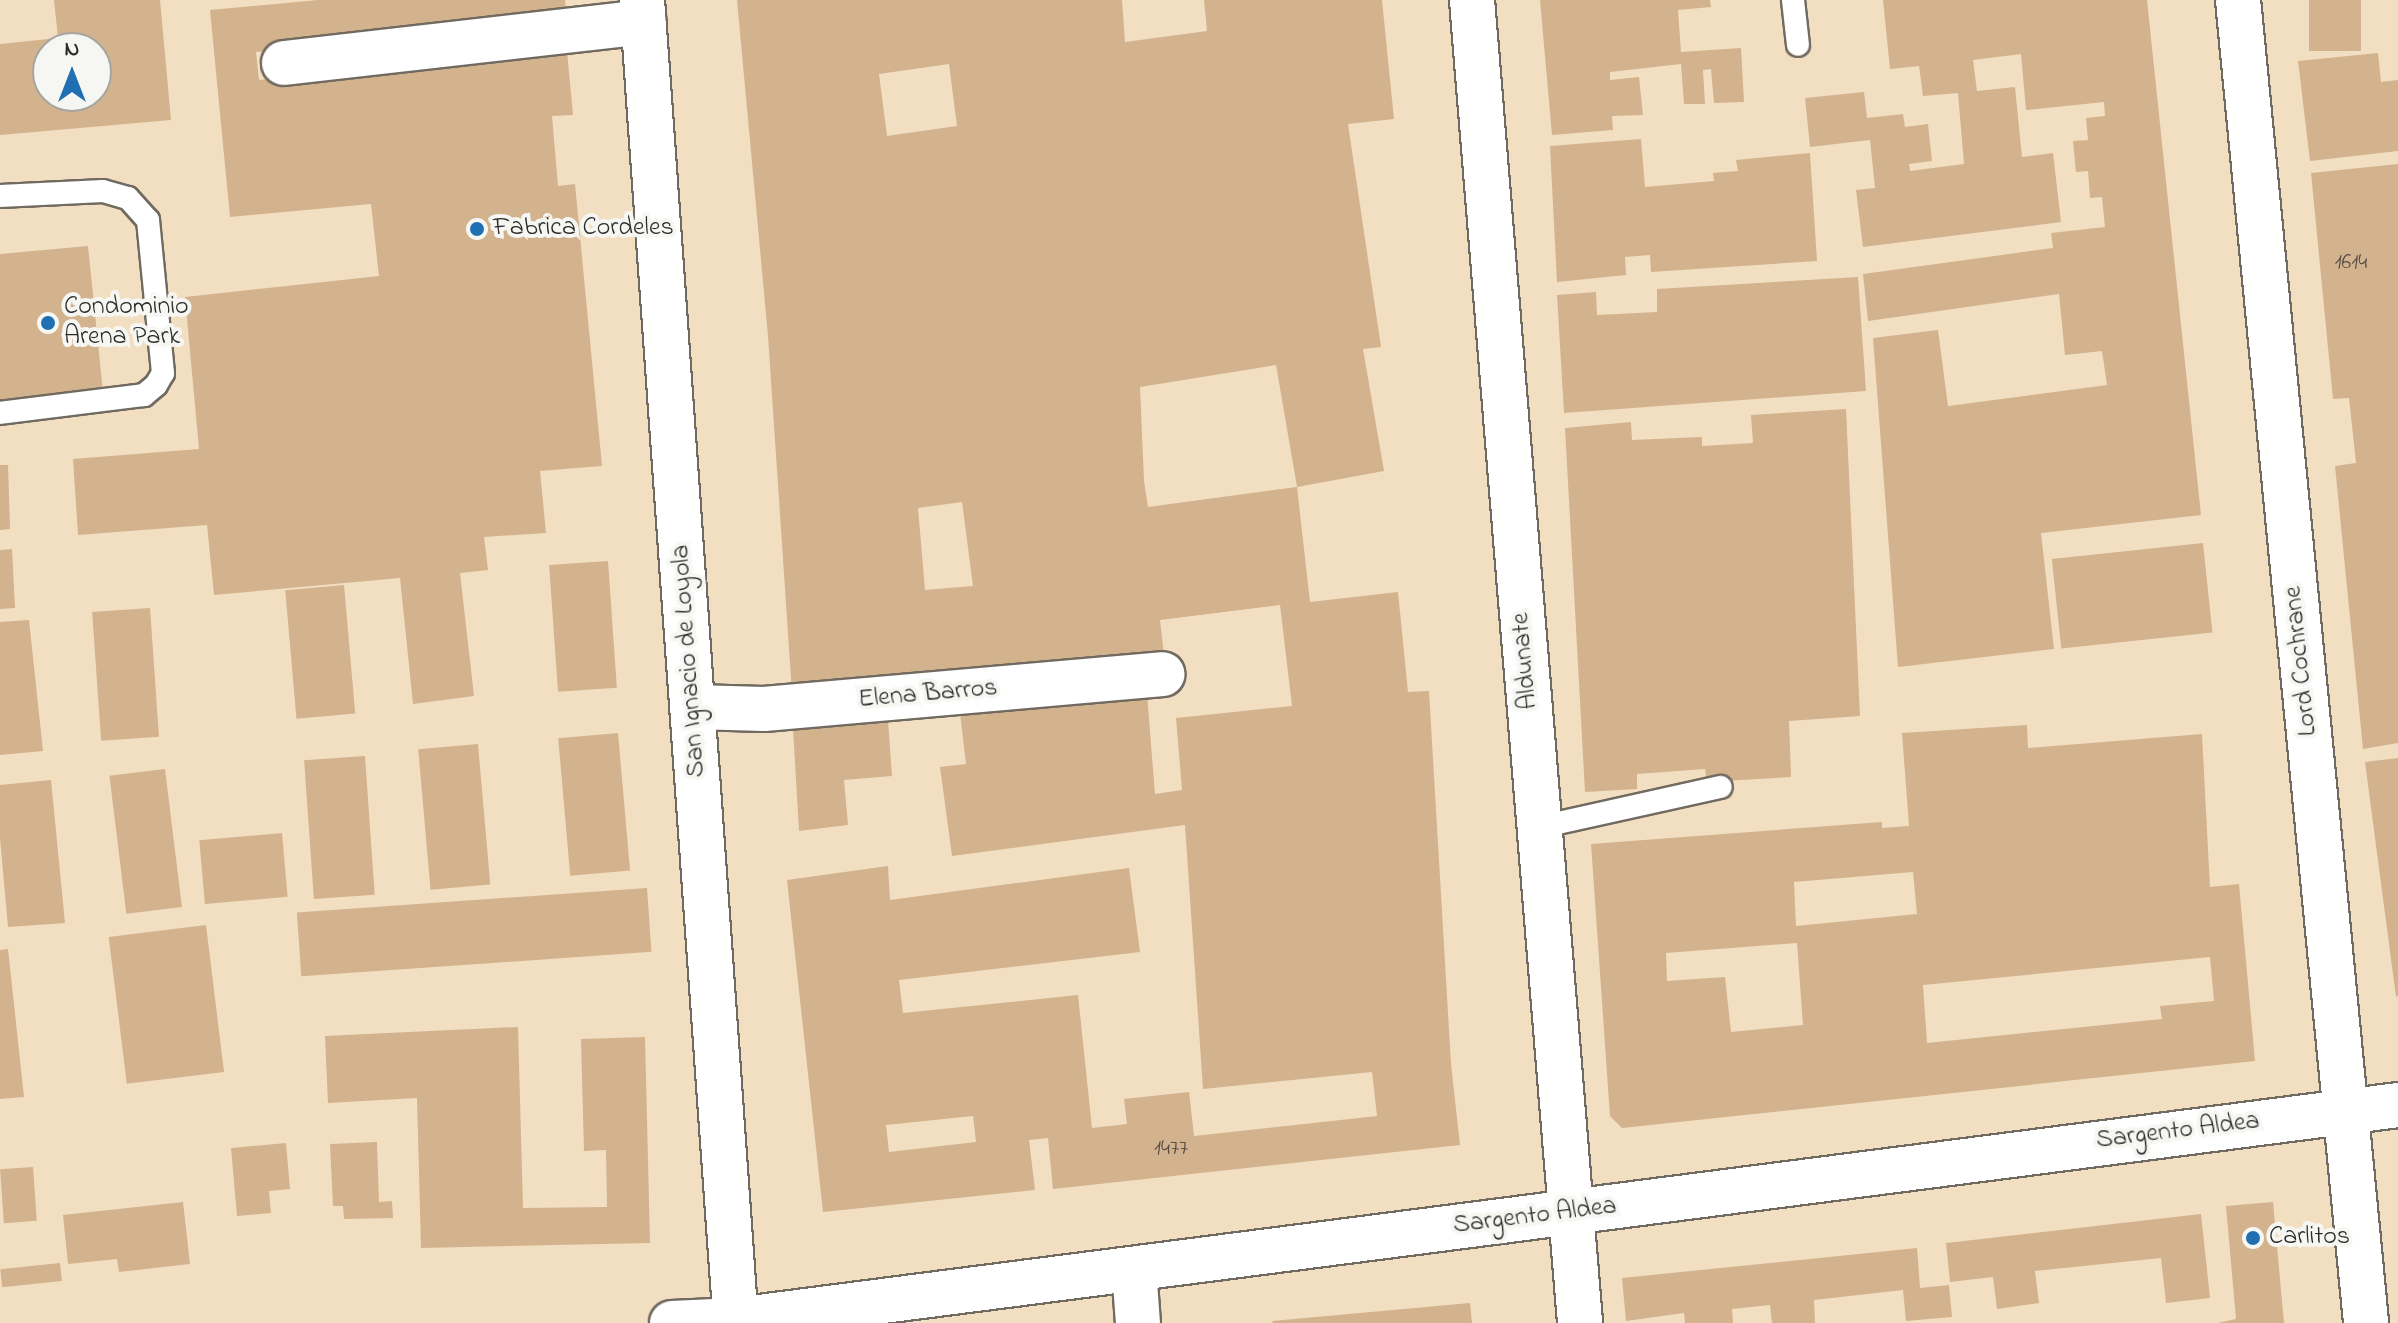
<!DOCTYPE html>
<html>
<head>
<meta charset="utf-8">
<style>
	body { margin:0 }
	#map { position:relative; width:2398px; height:1323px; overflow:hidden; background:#f2dfc2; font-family:"Indie Flower",sans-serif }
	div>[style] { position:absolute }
	.building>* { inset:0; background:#d3b28e; transform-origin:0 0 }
	.roads { filter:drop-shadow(2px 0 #716a60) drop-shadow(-2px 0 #716a60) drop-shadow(0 2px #716a60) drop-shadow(0 -2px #716a60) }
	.service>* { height:22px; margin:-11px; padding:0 11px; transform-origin:11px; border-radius:11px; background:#fff }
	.minor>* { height:44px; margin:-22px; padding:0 22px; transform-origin:22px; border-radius:22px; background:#fff }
	.tertiary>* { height:44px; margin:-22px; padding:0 22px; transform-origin:22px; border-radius:22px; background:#fff }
	.dots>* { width:22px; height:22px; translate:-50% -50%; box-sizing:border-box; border:4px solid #f6f6f2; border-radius:50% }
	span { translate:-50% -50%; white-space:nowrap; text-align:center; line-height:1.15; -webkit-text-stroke:8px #f6f6f2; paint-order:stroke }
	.number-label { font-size:22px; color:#554d44 }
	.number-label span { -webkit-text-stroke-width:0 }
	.poi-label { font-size:26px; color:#2b2b2b }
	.left { translate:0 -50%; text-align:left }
	.street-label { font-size:26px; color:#2b2b2b }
	.north { position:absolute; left:32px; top:32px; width:80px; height:80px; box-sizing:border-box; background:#f6f6f2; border:2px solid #a5a5a2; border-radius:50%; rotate:0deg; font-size:22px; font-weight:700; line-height:32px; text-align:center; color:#2b2b2b }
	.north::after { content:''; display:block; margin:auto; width:28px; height:36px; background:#1f6fb2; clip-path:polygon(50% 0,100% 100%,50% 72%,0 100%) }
</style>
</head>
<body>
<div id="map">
	<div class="building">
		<i style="clip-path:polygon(evenodd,54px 0,160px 0,171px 120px,0 135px,0 44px,58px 38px,54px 0,48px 48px,96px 48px,96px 96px,48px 96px,48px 48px)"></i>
		<i style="clip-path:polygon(318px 0,565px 0,567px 23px,256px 52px,259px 80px,567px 51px,573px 115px,552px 116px,558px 186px,575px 184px,602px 466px,540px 471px,546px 533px,484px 537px,488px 570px,460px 573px,474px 696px,413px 704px,400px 578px,214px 595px,207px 525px,78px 535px,73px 459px,199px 449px,185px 297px,379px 276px,371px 204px,230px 217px,210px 10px)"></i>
		<i style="clip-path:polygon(evenodd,737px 0,1122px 0,1125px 42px,1207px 31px,1204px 0,1382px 0,1394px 119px,1348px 124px,1381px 347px,1363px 349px,1384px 471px,1297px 487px,1276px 365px,1140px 387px,1144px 481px,1148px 507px,1297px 487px,1310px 602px,1398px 592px,1408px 692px,1429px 691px,1451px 1064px,1460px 1145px,1053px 1189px,1048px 1138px,1029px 1140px,1035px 1190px,823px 1212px,787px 880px,888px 866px,890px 900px,1129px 868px,1140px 952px,899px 980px,903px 1013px,1078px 995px,1092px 1128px,1127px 1124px,1124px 1099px,1189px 1092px,1194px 1136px,1377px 1116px,1372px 1072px,1203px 1089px,1185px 825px,952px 856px,940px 767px,966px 764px,960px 713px,1147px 693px,1155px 794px,1182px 790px,1176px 718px,1292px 706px,1280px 605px,1160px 620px,1164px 655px,792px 693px,768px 336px,737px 0,949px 64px,957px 126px,887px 136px,879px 74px,949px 64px,737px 0,962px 502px,973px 586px,925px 590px,918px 508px,962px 502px,737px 0,973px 1116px,976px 1142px,889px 1152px,886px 1125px,973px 1116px)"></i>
		<i style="clip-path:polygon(1540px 0,1710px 0,1711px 7px,1678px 10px,1681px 52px,1741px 48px,1744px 102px,1714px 103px,1711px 69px,1703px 70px,1705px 104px,1684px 104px,1681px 64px,1610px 72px,1610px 80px,1639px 77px,1643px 115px,1612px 116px,1613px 130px,1552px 135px)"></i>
		<i style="clip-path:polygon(1883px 0,2147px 0,2201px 515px,2041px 533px,2054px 649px,1898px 667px,1873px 338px,1938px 330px,1948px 406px,2107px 385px,2102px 351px,2065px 355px,2059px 294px,1868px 321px,1863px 274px,2053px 248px,2051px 233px,2105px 227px,2102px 197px,2090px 198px,2088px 171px,2076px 172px,2073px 141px,2088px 140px,2086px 118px,2105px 116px,2104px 102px,2026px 110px,2021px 54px,1973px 60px,1977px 91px,2015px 87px,2022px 157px,2053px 153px,2061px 222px,1863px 247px,1856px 190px,1875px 188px,1870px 140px,1810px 147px,1805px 98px,1864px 92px,1867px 118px,1903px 114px,1905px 127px,1928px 124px,1932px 161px,1909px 164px,1910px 171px,1964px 164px,1958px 93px,1923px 96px,1919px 66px,1890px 69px)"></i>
		<i style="left:2309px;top:0;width:52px;height:51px"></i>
		<i style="clip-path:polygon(2378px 53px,2381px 82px,2398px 80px,2398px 151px,2310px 161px,2298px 61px)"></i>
		<i style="clip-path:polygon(1641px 139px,1645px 187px,1714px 181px,1713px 173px,1738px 171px,1736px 160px,1810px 153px,1817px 261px,1651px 272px,1650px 255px,1625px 257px,1626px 275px,1557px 282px,1550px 146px)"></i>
		<i style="clip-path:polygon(2398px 164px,2398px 743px,2363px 749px,2335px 466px,2356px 463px,2349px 398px,2333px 399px,2311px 173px)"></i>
		<i style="clip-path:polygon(88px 246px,103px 392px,0 402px,0 254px)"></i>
		<i style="clip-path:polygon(1858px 277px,1866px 391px,1564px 413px,1557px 295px,1596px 292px,1597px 315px,1657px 312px,1657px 289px)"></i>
		<i style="clip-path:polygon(1846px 409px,1860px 716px,1789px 721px,1791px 777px,1707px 782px,1705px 769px,1637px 774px,1637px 789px,1585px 792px,1565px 428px,1631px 422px,1632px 440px,1702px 437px,1702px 446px,1753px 443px,1751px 415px)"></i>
		<i style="clip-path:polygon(0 465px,8px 465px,10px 529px,0 530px)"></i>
		<i style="left:2203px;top:543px;width:90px;height:152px;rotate:84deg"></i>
		<i style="clip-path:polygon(12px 549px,15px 608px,0 609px,0 550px)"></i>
		<i style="left:608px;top:561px;width:127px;height:59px;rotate:86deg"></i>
		<i style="left:344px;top:585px;width:129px;height:59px;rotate:85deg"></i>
		<i style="left:150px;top:608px;width:129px;height:58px;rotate:86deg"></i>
		<i style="clip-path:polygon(29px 620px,43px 751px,0 755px,0 622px)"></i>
		<i style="clip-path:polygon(888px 720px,892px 776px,844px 780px,848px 825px,799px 831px,793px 728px)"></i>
		<i style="clip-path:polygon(evenodd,2027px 725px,2028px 748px,2202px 734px,2210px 887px,2239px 884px,2255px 1061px,1622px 1128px,1610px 1116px,1591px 844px,1882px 822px,1882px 828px,1909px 826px,1902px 733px,2027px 725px,1913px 872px,1917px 914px,1796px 926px,1794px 882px,1913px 872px,2027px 725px,1797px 943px,1803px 1025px,1731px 1032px,1725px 977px,1667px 981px,1666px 953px,1797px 943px,2027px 725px,2210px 957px,2214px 1001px,2160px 1006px,2162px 1019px,1927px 1043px,1923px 985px,2210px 957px)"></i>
		<i style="left:618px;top:733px;width:138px;height:60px;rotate:85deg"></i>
		<i style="left:478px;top:744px;width:141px;height:60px;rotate:85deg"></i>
		<i style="left:365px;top:756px;width:139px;height:61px;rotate:86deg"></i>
		<i style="clip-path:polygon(2398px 758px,2398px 996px,2396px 997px,2365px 762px)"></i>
		<i style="left:165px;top:769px;width:139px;height:56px;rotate:83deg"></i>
		<i style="clip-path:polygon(51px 780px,65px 923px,8px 927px,0 838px,0 785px)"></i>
		<i style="left:282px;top:833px;width:64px;height:83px;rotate:85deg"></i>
		<i style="left:647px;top:888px;width:64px;height:351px;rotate:86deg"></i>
		<i style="left:206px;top:925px;width:148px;height:98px;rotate:83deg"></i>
		<i style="clip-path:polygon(8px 949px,24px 1097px,0 1099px,0 950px)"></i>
		<i style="clip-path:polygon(518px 1027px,523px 1208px,607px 1207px,606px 1150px,584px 1151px,581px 1039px,645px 1037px,650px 1243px,421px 1248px,417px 1098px,328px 1103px,325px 1036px)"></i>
		<i style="clip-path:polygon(377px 1142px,379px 1202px,392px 1201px,393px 1218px,344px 1219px,343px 1206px,333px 1206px,330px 1144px)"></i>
		<i style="clip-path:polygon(286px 1143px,290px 1189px,269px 1191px,271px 1213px,237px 1216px,231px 1148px)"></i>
		<i style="left:33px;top:1167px;width:54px;height:33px;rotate:86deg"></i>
		<i style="clip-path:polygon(183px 1202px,190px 1264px,119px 1272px,117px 1259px,68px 1264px,63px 1215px)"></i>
		<i style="clip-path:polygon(2273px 1202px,2284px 1323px,2218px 1323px,2236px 1319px,2226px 1206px)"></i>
		<i style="clip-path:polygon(2201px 1214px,2210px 1298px,2166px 1303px,2161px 1258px,2035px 1271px,2039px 1303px,1997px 1309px,1993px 1277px,1950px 1282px,1946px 1243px)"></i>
		<i style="clip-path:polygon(1917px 1248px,1920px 1288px,1949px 1285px,1952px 1317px,1906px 1321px,1903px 1290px,1814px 1300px,1815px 1323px,1772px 1323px,1770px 1305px,1732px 1309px,1733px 1323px,1685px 1323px,1684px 1313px,1626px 1321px,1622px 1278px)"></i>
		<i style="left:60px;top:1263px;width:18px;height:60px;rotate:84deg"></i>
		<i style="clip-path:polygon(1470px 1303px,1472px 1323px,1273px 1323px,1272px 1321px)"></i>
	</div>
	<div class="roads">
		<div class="service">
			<i style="left:1793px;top:0;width:45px;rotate:83.7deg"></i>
			<i style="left:0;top:196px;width:103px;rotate:-2.8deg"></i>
			<i style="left:103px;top:191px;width:26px;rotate:16deg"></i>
			<i style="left:128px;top:198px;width:30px;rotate:48deg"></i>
			<i style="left:148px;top:220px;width:154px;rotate:84.4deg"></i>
			<i style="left:163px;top:373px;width:14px;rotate:120deg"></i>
			<i style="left:156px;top:385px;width:16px;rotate:140deg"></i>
			<i style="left:144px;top:395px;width:145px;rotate:172.9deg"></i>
			<i style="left:1540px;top:827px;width:185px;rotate:-12.5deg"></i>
		</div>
		<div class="minor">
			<i style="left:1472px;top:0;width:1327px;rotate:85.33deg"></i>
			<i style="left:284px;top:63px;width:362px;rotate:-6.5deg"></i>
			<i style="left:694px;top:707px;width:70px;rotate:1.6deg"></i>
			<i style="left:764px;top:709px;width:400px;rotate:-5deg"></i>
			<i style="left:1134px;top:1269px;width:54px;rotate:85.8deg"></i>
			<i style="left:672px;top:1323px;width:64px;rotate:-2.7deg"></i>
			<i style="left:736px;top:1320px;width:1676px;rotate:-7.37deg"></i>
		</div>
		<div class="tertiary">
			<i style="left:642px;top:0;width:1326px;rotate:85.94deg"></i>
			<i style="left:2238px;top:0;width:1329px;rotate:84.47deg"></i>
		</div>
	</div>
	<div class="dots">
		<i style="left:477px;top:229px;background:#1f6fb2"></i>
		<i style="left:48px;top:323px;background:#1f6fb2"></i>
		<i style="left:2253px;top:1238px;background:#1f6fb2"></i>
	</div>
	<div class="number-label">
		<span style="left:2351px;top:264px">1614</span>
		<span style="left:1171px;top:1150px">1477</span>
	</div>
	<div class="poi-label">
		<span class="left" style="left:493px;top:229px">Fabrica Cordeles</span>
		<span class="left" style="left:64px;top:323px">Condominio<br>Arena Park</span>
		<span class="left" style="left:2269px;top:1238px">Carlitos</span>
	</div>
	<div class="street-label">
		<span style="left:690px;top:661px;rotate:-94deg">San Ignacio de Loyola</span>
		<span style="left:1526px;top:661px;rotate:-95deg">Aldunate</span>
		<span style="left:2302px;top:661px;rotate:-96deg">Lord Cochrane</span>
		<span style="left:928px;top:695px;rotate:-5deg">Elena Barros</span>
		<span style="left:2178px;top:1132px;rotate:-7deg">Sargento Aldea</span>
		<span style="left:1535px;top:1217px;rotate:-7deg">Sargento Aldea</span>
	</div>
	<div class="north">N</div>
</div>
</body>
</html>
